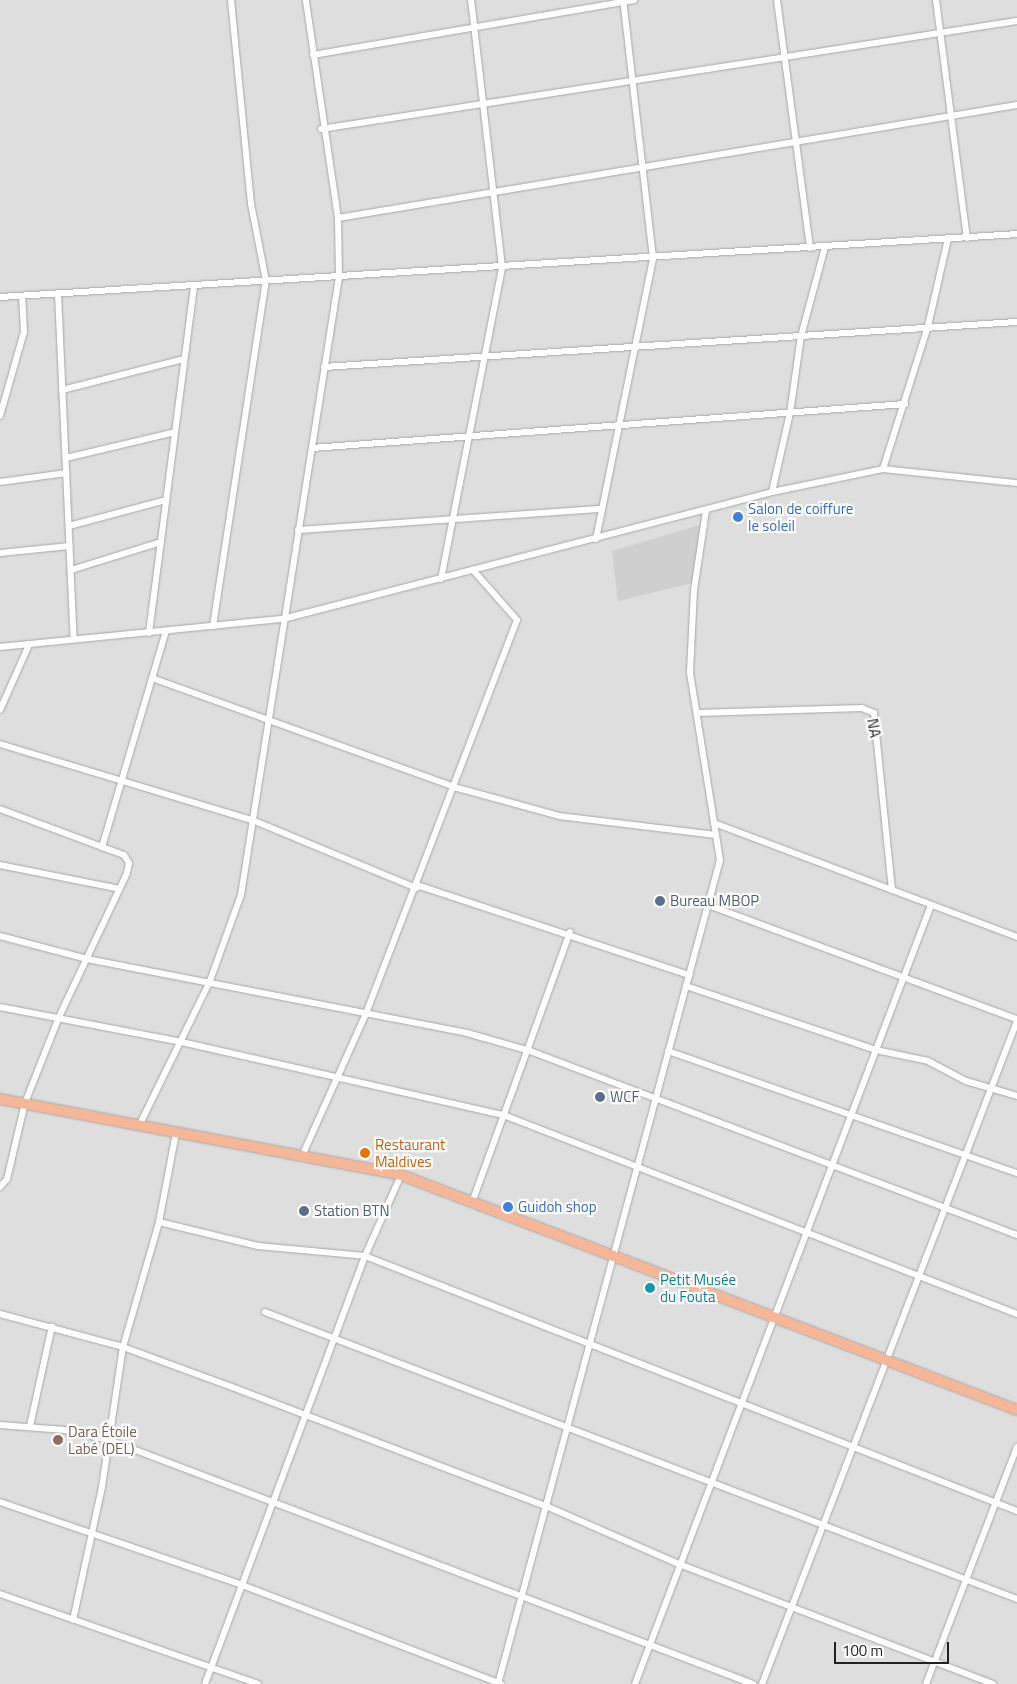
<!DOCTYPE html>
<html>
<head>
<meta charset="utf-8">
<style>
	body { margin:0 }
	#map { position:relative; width:1017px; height:1684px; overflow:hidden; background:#f2f0e7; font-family:"Titillium Web",sans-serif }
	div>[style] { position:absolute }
	.residential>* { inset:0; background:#dfdede; transform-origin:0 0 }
	.religious>* { inset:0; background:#cfcfcf }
	.roads { filter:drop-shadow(0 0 1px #a8a8a8) drop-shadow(0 0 1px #a8a8a8) }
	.minor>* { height:6px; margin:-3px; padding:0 3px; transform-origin:3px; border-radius:3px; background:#fff }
	.trunk>* { height:10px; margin:-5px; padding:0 5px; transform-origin:5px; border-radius:5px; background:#f6b698 }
	.dots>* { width:14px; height:14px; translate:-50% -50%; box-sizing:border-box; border:2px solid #fff; border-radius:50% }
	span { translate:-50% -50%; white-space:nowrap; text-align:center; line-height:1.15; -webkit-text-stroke:4.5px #fff; paint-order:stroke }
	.shop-label { font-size:15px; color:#366cbe }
	.left { translate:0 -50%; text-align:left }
	.street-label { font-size:15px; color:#212121 }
	.service-label { font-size:15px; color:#4e5e75 }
	.food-label { font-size:15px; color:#c56008 }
	.culture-label { font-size:15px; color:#0d838f }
	.education-label { font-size:15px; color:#785e54 }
	.scale { position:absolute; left:834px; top:1642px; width:115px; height:22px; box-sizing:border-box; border:2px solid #212121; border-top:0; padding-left:6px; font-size:15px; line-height:18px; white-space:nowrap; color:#212121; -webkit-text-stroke:4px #fff; paint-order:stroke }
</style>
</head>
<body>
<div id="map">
	<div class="residential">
		<i style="left:0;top:0;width:1017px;height:1684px"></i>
	</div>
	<div class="religious">
		<i style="clip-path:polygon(700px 525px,693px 583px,618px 601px,612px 551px)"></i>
	</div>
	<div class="roads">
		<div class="minor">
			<i style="left:777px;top:0;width:250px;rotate:82.4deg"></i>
			<i style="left:936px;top:0;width:240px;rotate:82.6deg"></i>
			<i style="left:313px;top:55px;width:326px;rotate:-9.7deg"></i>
			<i style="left:321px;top:129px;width:704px;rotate:-8.82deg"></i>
			<i style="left:338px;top:218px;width:688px;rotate:-9.45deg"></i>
			<i style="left:58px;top:294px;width:346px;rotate:87.4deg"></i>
			<i style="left:0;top:297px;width:1019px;rotate:-3.54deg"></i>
			<i style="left:324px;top:367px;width:694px;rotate:-3.72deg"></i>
			<i style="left:62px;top:390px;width:126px;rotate:-14.3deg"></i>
			<i style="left:0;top:416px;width:87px;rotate:-74.1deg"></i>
			<i style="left:24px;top:332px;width:36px;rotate:-93deg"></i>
			<i style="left:312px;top:448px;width:595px;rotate:-4.24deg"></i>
			<i style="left:66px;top:458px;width:112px;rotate:-13.4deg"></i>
			<i style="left:883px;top:469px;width:150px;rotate:-72.5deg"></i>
			<i style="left:928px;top:326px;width:89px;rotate:-77.1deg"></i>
			<i style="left:0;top:482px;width:67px;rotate:-7.8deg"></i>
			<i style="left:772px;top:492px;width:81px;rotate:-77.2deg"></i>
			<i style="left:790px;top:413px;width:78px;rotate:-81.9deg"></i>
			<i style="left:801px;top:336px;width:92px;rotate:-74.9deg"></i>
			<i style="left:69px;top:526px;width:100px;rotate:-15deg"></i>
			<i style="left:298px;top:530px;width:305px;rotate:-4deg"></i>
			<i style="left:596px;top:539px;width:287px;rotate:-78.5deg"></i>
			<i style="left:653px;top:258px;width:260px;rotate:-96.6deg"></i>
			<i style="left:0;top:553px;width:70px;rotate:-5.7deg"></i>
			<i style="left:71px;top:570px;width:94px;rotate:-17.3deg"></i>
			<i style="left:441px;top:579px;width:318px;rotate:-78.9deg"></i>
			<i style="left:502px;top:267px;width:269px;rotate:-96.6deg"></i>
			<i style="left:213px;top:626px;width:349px;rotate:-81.3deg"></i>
			<i style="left:266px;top:281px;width:78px;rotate:-101deg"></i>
			<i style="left:251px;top:204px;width:205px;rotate:-95.6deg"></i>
			<i style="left:149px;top:633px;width:350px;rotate:-82.6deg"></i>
			<i style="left:0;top:647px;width:284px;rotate:-5.7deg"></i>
			<i style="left:283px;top:619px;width:505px;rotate:-14.56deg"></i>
			<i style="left:772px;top:492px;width:113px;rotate:-11.7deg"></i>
			<i style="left:883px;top:469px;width:135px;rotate:6deg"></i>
			<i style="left:152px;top:678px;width:321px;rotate:19.8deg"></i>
			<i style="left:454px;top:787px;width:109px;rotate:15.4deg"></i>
			<i style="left:559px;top:816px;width:158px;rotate:6.9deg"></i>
			<i style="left:0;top:710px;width:71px;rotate:-66deg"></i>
			<i style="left:697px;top:713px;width:165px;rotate:-1.7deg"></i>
			<i style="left:862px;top:708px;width:13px;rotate:23deg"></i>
			<i style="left:874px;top:713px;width:178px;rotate:84.2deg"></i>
			<i style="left:0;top:744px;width:263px;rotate:16.8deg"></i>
			<i style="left:252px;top:820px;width:178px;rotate:22.5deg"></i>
			<i style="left:0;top:809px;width:109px;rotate:20.4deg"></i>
			<i style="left:714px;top:823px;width:324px;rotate:20.6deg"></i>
			<i style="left:0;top:865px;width:122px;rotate:11.3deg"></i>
			<i style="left:417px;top:885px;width:287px;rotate:18.3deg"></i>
			<i style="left:708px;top:905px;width:329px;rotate:20.3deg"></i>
			<i style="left:0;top:936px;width:90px;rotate:14.8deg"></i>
			<i style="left:87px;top:959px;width:387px;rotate:11deg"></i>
			<i style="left:467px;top:1033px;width:66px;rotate:15.9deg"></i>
			<i style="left:530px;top:1051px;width:521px;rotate:20.7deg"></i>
			<i style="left:686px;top:986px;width:200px;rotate:18.6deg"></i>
			<i style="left:876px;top:1050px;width:53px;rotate:11.9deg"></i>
			<i style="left:928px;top:1061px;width:43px;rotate:27.8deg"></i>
			<i style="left:966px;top:1081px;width:53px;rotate:16.4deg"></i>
			<i style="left:0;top:1007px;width:180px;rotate:10.9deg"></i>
			<i style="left:177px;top:1041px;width:337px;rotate:12.8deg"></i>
			<i style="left:506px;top:1116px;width:548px;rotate:21.18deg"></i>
			<i style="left:668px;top:1051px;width:370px;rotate:19.3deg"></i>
			<i style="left:139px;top:1126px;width:161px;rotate:-63.9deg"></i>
			<i style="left:210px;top:981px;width:91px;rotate:-70.2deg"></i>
			<i style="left:241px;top:895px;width:626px;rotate:-80.99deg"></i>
			<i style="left:339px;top:277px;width:59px;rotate:-91deg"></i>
			<i style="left:338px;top:218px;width:220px;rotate:-98.4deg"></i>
			<i style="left:302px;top:1156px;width:154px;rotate:-65.8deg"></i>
			<i style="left:365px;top:1016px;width:424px;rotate:-69deg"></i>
			<i style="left:517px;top:620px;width:67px;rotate:-131.3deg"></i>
			<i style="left:0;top:1187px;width:11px;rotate:-49deg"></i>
			<i style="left:7px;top:1179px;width:78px;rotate:-76.7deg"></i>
			<i style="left:25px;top:1103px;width:92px;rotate:-68.4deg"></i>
			<i style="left:59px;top:1017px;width:159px;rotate:-64.7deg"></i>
			<i style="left:127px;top:873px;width:10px;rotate:-79deg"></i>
			<i style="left:129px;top:863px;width:9px;rotate:-122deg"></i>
			<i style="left:124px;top:855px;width:23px;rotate:-160deg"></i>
			<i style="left:102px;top:847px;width:225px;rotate:-73.5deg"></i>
			<i style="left:473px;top:1200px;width:285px;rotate:-70.1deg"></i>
			<i style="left:159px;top:1222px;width:102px;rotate:13.6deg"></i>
			<i style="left:258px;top:1246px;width:107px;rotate:5.3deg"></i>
			<i style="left:365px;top:1256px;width:700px;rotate:21.36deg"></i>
			<i style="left:265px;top:1312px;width:805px;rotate:20.89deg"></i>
			<i style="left:0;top:1314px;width:127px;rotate:15deg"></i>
			<i style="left:123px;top:1347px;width:116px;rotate:20.2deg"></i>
			<i style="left:232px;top:1387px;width:336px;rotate:20.8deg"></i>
			<i style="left:546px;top:1506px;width:145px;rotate:23.6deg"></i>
			<i style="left:679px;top:1564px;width:336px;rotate:20.9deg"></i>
			<i style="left:0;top:1425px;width:65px;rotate:4.4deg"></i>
			<i style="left:65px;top:1430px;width:45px;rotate:12.8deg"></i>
			<i style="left:109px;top:1440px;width:689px;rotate:20.75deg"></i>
			<i style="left:30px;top:1426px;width:102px;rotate:-77.6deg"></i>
			<i style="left:0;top:1502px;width:256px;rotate:18.9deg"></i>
			<i style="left:242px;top:1585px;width:277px;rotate:20.9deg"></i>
			<i style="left:0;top:1594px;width:273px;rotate:19.2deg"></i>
			<i style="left:73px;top:1620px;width:136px;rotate:-77.7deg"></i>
			<i style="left:102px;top:1487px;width:142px;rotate:-81.5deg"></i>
			<i style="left:123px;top:1347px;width:130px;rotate:-73.9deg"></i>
			<i style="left:159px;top:1222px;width:91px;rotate:-79.2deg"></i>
			<i style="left:205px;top:1684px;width:457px;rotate:-69.5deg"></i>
			<i style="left:365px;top:1256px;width:89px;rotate:-66deg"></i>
			<i style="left:498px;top:1684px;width:853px;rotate:-74.92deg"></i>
			<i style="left:720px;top:860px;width:190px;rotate:-99.1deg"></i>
			<i style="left:690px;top:672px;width:82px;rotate:-87.2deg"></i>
			<i style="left:694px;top:590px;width:80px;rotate:-81.4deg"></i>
			<i style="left:635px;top:1684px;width:833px;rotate:-69.19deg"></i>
			<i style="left:762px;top:1684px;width:710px;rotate:-68.96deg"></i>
			<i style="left:926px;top:1684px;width:254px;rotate:-69deg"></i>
		</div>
		<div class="trunk">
			<i style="left:0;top:1099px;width:408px;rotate:10.7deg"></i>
			<i style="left:401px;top:1175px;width:659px;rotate:20.88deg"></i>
		</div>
	</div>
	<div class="dots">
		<i style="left:738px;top:517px;background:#3f7fe0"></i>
		<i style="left:660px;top:901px;background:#5c6f8a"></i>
		<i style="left:600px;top:1097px;background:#5c6f8a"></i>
		<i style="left:365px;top:1153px;background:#e8710a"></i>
		<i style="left:508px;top:1207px;background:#3f7fe0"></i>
		<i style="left:304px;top:1211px;background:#5c6f8a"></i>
		<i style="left:650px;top:1288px;background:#0f9aa8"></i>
		<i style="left:58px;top:1440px;background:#8d6e63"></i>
	</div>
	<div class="shop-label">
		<span class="left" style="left:748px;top:517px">Salon de coiffure<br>le soleil</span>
		<span class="left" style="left:518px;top:1207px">Guidoh shop</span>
	</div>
	<div class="street-label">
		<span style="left:874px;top:728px;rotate:80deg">NA</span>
	</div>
	<div class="service-label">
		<span class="left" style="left:670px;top:901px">Bureau MBOP</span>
		<span class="left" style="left:610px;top:1097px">WCF</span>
		<span class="left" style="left:314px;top:1211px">Station BTN</span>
	</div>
	<div class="food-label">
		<span class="left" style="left:375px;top:1153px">Restaurant<br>Maldives</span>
	</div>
	<div class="culture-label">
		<span class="left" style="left:660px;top:1288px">Petit Musée<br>du Fouta</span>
	</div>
	<div class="education-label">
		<span class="left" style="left:68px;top:1440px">Dara Étoile<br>Labé (DEL)</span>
	</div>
	<div class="scale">100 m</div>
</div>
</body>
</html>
